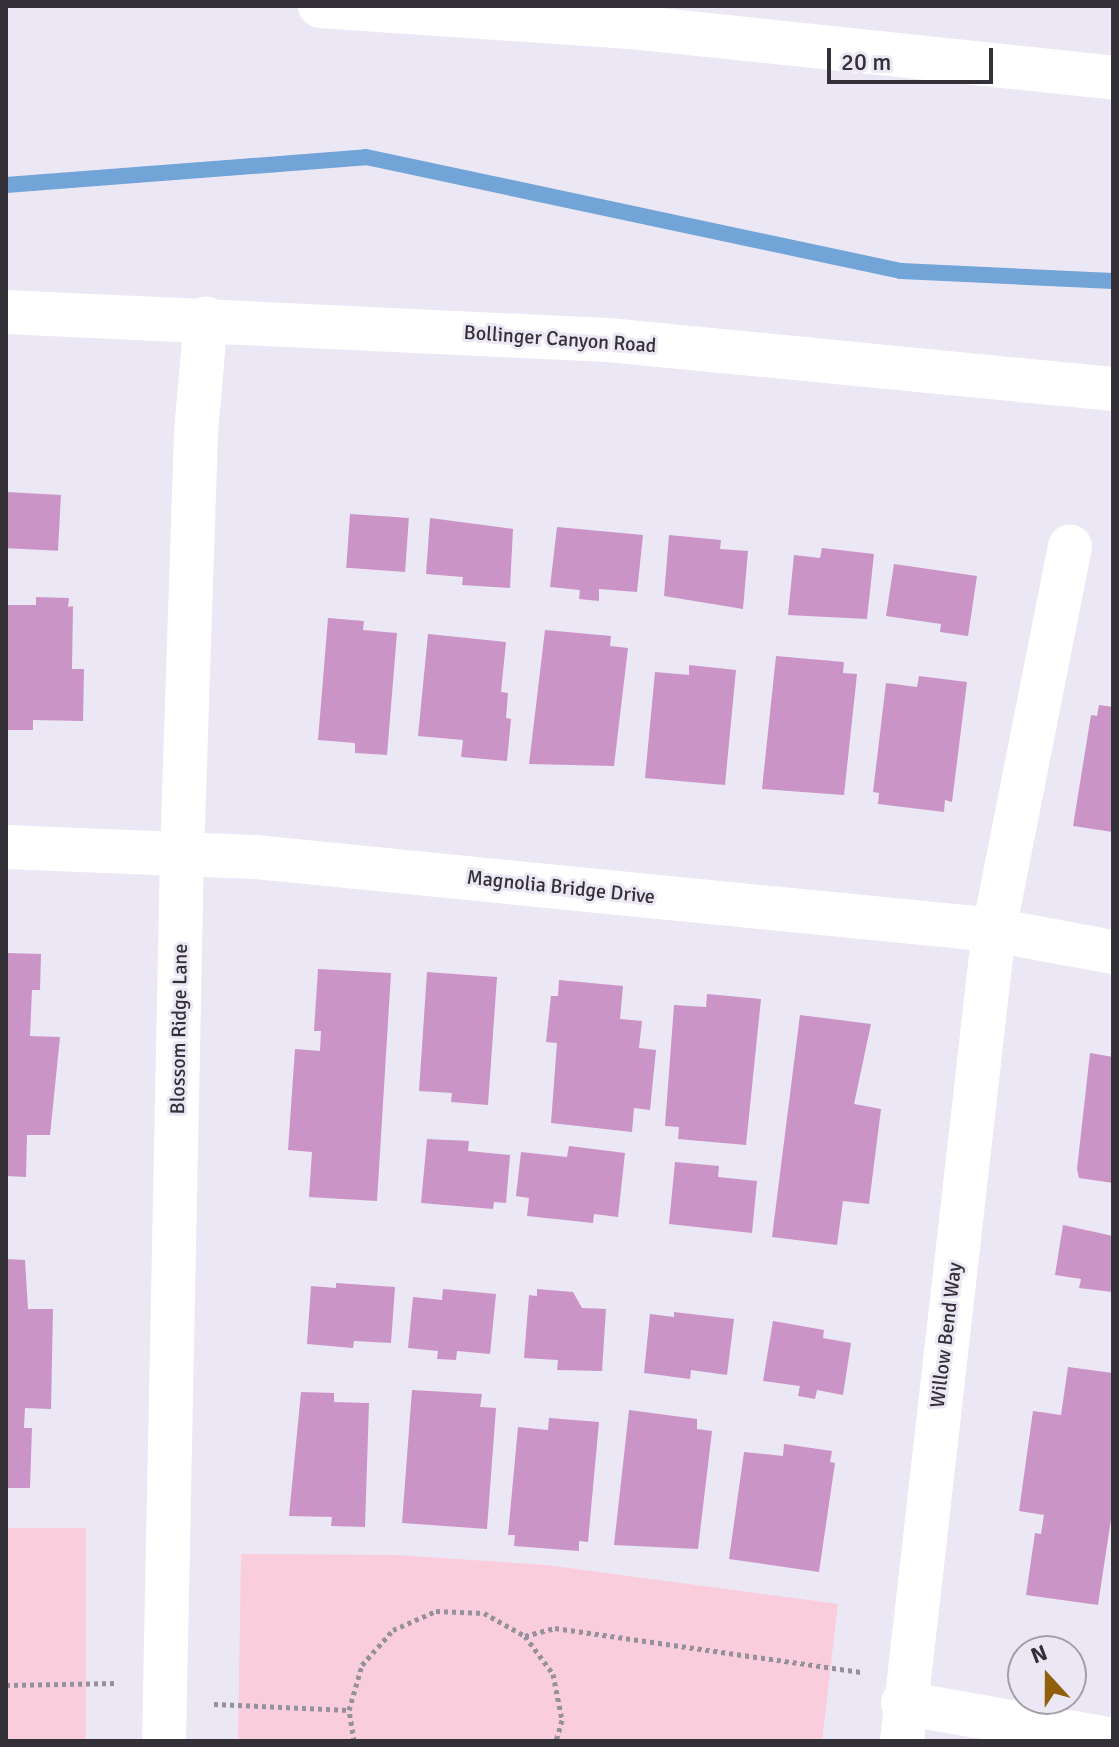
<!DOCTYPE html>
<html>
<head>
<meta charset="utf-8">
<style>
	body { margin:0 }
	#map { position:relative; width:1119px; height:1747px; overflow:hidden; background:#ece7f5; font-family:Signika,sans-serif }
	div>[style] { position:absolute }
	.green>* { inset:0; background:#facddd; transform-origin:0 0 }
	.stream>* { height:16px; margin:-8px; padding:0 8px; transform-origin:8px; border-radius:8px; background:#72a4d8 }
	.building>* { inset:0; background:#ca94c7; transform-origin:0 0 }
	.path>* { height:5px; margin-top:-2.5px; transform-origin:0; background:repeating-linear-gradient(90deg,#95919b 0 4px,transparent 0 8px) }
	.minor>* { height:44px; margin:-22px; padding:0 22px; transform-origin:22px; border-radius:22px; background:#fff }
	.major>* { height:44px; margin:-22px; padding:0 22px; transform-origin:22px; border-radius:22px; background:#fff }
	span { translate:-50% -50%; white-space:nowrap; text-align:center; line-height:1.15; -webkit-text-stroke:6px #ece7f5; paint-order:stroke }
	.street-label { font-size:20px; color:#333137 }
	.frame { position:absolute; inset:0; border:8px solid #333137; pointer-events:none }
	.north { position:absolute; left:1007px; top:1635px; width:80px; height:80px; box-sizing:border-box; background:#ece7f5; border:2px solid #a29ea9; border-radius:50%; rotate:339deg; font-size:22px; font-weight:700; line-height:32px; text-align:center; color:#333137 }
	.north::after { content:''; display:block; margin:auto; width:28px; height:36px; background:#90600d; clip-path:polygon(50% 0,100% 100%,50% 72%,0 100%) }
	.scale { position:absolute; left:827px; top:48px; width:166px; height:36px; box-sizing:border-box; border:4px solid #333137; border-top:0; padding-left:10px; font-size:24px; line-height:28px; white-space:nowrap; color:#333137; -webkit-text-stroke:6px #ece7f5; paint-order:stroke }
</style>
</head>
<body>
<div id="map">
	<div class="green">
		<i style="left:6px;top:1528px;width:80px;height:213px"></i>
		<i style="clip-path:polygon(241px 1554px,396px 1555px,546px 1565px,838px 1604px,822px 1741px,238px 1741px)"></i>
	</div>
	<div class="stream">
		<i style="left:6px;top:185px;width:361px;rotate:-4.4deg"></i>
		<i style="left:366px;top:157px;width:547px;rotate:12.03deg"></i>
		<i style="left:901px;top:271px;width:212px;rotate:2.7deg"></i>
	</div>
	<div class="building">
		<i style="left:6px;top:492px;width:55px;height:56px;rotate:3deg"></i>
		<i style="left:350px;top:514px;width:59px;height:54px;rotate:4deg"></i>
		<i style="clip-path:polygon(430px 518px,513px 529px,510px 588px,462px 585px,463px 577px,426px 574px)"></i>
		<i style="clip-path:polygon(557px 527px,643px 535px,637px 592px,599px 589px,599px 601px,579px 599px,580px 590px,550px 587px)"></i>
		<i style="clip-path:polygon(669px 535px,721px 540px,720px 549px,748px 551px,743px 609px,664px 596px)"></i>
		<i style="clip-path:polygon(822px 548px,874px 554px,867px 619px,788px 615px,794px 555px,820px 558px)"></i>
		<i style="clip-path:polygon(894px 564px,977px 576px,968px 636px,940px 632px,941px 624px,886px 616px)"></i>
		<i style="clip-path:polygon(36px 597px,69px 598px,68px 607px,73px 606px,72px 669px,84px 669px,83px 721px,33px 720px,33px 730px,6px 730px,6px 605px,36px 605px)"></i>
		<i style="clip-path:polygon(328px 618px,364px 621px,363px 630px,397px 633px,387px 755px,355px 753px,355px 743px,318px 740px)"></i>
		<i style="clip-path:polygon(545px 630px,611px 636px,610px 646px,628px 648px,614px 766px,529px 764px)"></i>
		<i style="clip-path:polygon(428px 634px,506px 642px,501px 692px,508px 693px,506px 718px,511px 719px,507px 761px,461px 757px,463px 740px,418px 736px)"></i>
		<i style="clip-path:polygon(776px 656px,844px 662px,843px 673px,857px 674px,844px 795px,762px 789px)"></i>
		<i style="clip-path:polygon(689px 665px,736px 670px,725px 785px,645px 778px,655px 672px,689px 675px)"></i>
		<i style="clip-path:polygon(919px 676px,967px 682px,952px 802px,945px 800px,944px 812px,878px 804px,879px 793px,873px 792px,886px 683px,917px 687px)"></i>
		<i style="clip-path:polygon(1099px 705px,1113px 707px,1113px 832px,1073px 826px,1091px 715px,1097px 716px)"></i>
		<i style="clip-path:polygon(6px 953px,41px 954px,40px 990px,32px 990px,30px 1036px,60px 1037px,50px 1135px,27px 1135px,26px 1177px,6px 1176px)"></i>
		<i style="clip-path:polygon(318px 969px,391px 973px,377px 1201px,309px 1197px,312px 1152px,288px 1150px,295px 1049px,320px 1051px,321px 1031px,314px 1031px)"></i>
		<i style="clip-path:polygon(427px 972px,497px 977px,488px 1105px,451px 1102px,452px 1093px,419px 1091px)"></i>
		<i style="clip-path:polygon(559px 980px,623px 986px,620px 1019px,642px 1021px,639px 1048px,656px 1050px,650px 1110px,634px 1108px,632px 1132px,551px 1123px,557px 1043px,546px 1042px,551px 996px,558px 996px)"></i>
		<i style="clip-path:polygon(707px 994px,761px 999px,746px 1145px,678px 1139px,679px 1127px,665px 1126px,674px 1005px,706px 1007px)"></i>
		<i style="clip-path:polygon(800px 1015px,871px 1024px,854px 1104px,881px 1109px,869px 1204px,843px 1201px,837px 1245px,772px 1237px)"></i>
		<i style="clip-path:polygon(1090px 1053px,1113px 1057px,1113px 1183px,1079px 1178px,1077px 1169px)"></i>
		<i style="clip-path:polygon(427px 1139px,469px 1141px,468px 1151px,510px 1155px,506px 1203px,494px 1202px,493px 1209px,421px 1203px)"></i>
		<i style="clip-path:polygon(569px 1146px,625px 1153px,618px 1217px,594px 1214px,593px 1223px,527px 1216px,529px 1198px,516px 1196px,521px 1152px,567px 1157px)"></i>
		<i style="clip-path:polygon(675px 1162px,719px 1166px,718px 1177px,757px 1181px,752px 1233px,669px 1224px)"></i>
		<i style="clip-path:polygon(1063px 1225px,1113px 1236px,1113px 1292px,1079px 1288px,1081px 1279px,1055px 1275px)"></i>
		<i style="clip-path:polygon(6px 1259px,25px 1260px,28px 1309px,53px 1309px,51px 1409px,25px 1408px,24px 1428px,32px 1428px,30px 1488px,6px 1488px)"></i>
		<i style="clip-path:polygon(336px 1283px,395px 1287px,391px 1343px,354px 1341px,353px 1348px,307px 1344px,311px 1286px,336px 1288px)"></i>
		<i style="clip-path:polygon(443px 1289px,496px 1294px,490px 1354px,457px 1351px,456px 1360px,437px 1359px,438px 1351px,408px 1348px,413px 1297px,442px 1300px)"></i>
		<i style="clip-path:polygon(537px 1289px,573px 1292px,582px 1308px,606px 1309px,602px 1371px,557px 1370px,558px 1360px,524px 1358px,529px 1295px,537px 1296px)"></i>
		<i style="clip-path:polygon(674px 1312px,734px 1319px,727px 1375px,691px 1370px,690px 1379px,644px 1373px,650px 1314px,674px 1317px)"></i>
		<i style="clip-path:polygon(773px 1321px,824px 1330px,823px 1338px,851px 1343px,843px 1395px,817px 1390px,815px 1399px,798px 1396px,800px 1386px,763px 1381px)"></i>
		<i style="clip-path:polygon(1068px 1367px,1113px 1373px,1113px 1506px,1098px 1605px,1026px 1595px,1035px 1533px,1041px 1534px,1044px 1515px,1019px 1511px,1033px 1411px,1061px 1415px)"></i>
		<i style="clip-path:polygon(412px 1390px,482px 1394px,480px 1407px,496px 1408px,487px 1529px,402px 1523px)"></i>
		<i style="clip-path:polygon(301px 1392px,334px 1393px,334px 1402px,369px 1403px,365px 1527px,331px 1526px,332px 1517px,289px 1516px)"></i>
		<i style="clip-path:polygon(629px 1410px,697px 1419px,697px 1429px,712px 1431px,698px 1549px,614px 1545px)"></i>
		<i style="clip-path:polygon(549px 1418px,599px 1422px,588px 1542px,579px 1541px,579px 1551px,514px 1546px,515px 1535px,508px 1535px,518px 1427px,548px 1430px)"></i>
		<i style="clip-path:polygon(784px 1444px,832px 1451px,830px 1462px,835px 1463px,819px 1572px,729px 1559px,744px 1452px,783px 1456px)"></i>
	</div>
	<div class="path">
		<i style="left:525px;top:1636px;width:31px;rotate:-15deg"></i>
		<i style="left:555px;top:1628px;width:309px;rotate:8.2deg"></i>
		<i style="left:6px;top:1685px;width:111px;rotate:-1deg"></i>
		<i style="left:214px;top:1704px;width:135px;rotate:2.5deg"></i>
		<i style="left:354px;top:1741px;width:31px;rotate:-99deg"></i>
		<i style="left:349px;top:1710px;width:47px;rotate:-73.9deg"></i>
		<i style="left:362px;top:1665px;width:47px;rotate:-48.5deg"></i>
		<i style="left:393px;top:1630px;width:47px;rotate:-23.8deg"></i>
		<i style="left:436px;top:1611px;width:48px;rotate:2.4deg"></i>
		<i style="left:484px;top:1613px;width:47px;rotate:29.3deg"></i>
		<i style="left:525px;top:1636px;width:47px;rotate:53.6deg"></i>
		<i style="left:553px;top:1674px;width:47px;rotate:78.9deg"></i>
		<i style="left:562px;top:1720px;width:22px;rotate:106deg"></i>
	</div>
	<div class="minor">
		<i style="left:6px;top:847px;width:248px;rotate:2.3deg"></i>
		<i style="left:254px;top:857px;width:744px;rotate:5.63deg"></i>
		<i style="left:994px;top:930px;width:121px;rotate:10.5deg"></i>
		<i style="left:903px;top:1703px;width:213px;rotate:10deg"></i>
		<i style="left:164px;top:1741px;width:886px;rotate:-88.84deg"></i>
		<i style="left:182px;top:855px;width:423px;rotate:-88.1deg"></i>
		<i style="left:196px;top:432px;width:114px;rotate:-85deg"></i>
		<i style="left:902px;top:1741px;width:816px;rotate:-83.53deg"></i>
		<i style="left:994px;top:930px;width:391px;rotate:-78.8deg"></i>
	</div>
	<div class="major">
		<i style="left:320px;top:6px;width:322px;rotate:3.9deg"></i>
		<i style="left:641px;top:28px;width:475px;rotate:6deg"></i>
		<i style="left:6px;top:312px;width:603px;rotate:2.66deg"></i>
		<i style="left:608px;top:340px;width:507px;rotate:5.54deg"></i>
	</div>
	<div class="street-label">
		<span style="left:560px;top:339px;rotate:4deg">Bollinger Canyon Road</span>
		<span style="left:561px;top:887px;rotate:6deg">Magnolia Bridge Drive</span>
		<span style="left:179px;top:1029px;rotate:-89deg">Blossom Ridge Lane</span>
		<span style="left:946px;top:1335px;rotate:-83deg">Willow Bend Way</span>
	</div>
	<div class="frame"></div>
	<div class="north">N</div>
	<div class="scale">20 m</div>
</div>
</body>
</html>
